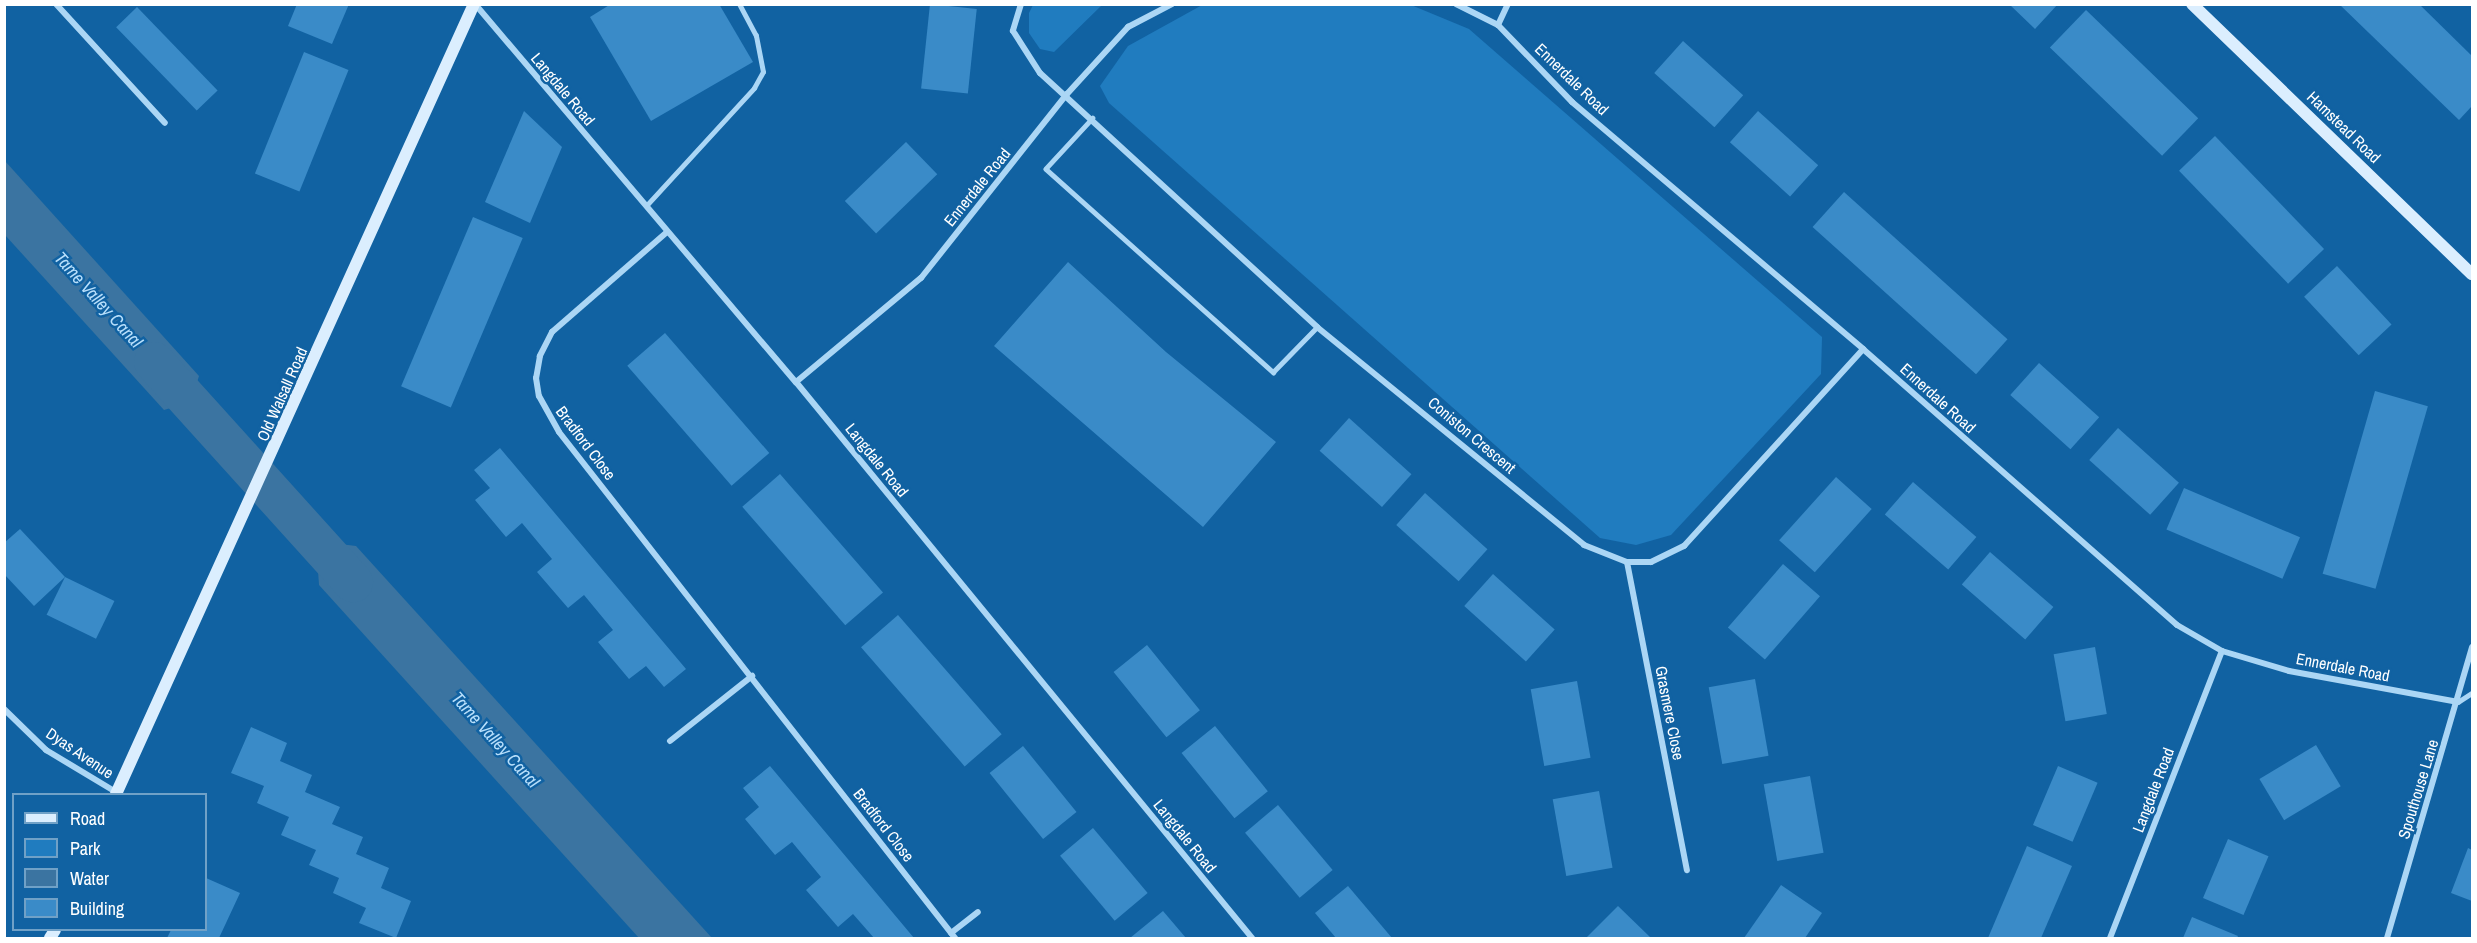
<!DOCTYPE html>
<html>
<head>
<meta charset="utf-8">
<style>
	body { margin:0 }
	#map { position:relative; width:2477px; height:943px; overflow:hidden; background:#1162a2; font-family:"Archivo Narrow",sans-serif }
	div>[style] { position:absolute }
	.green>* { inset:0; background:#207cbf }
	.water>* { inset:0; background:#3b74a1 }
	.canal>* { height:40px; margin:-20px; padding:0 20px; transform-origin:20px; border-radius:20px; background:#3b74a1 }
	.building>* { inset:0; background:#3a8bc8; transform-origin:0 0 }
	.service>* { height:4.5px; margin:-2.25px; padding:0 2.25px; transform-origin:2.25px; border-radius:2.25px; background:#abd6f5 }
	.minor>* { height:6px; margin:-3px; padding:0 3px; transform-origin:3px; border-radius:3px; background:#abd6f5 }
	.secondary>* { height:12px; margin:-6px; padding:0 6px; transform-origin:6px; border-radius:6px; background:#dbeefe }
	span { translate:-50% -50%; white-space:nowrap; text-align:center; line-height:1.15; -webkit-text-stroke:5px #1162a2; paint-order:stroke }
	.street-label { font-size:16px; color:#fff }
	.water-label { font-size:18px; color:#b8dffb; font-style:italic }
	.frame { position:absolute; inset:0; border:6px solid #fff; pointer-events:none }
	.legend { position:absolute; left:12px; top:793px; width:195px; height:138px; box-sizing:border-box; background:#1162a2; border:2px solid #70a1c7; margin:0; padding:8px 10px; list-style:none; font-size:18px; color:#fff }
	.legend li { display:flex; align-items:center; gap:12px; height:30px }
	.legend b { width:30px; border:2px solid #70a1c7 }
</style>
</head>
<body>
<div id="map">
	<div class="green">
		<i style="clip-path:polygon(1204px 4px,1411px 5px,1469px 29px,1822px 337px,1821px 374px,1671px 535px,1636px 545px,1600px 538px,1109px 103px,1100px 86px,1128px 46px)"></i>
		<i style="clip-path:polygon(1033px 5px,1033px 4px,1102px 5px,1054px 52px,1040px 49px,1029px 33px,1029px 13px)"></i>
	</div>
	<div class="water">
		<i style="clip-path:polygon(5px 161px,199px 376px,191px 402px,164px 410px,5px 235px)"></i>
		<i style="clip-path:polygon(316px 541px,356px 546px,712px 938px,639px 938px,319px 585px)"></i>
	</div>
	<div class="canal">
		<i style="left:154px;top:362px;width:297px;rotate:47.9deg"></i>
	</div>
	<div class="building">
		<i style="clip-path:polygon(297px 4px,349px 4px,332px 44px,288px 26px)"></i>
		<i style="clip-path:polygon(611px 4px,719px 4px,753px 62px,651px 121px,590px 17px)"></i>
		<i style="left:930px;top:4px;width:47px;height:85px;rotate:6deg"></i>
		<i style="clip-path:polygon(2009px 4px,2058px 4px,2035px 29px)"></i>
		<i style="clip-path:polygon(2339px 4px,2419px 4px,2472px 56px,2472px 106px,2459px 120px)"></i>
		<i style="left:137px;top:7px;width:116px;height:29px;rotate:46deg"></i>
		<i style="left:2086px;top:10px;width:156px;height:52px;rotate:44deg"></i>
		<i style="left:1683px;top:41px;width:81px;height:43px;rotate:42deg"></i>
		<i style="left:304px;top:52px;width:48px;height:131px;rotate:22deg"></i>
		<i style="clip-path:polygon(524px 111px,562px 147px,530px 223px,485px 202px)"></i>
		<i style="left:1758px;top:111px;width:81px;height:42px;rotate:42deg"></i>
		<i style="left:2215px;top:136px;width:157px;height:50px;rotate:46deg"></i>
		<i style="left:906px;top:142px;width:45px;height:85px;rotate:46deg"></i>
		<i style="left:1844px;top:192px;width:220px;height:47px;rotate:42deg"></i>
		<i style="left:473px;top:217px;width:54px;height:184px;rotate:23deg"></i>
		<i style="clip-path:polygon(1068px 262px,1166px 352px,1276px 442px,1203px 527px,994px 346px)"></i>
		<i style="left:2337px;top:266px;width:80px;height:45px;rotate:47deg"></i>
		<i style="left:665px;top:333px;width:159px;height:50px;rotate:49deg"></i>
		<i style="left:2039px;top:363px;width:81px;height:43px;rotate:42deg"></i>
		<i style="left:2375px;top:391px;width:55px;height:190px;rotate:16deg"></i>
		<i style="left:1349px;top:418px;width:84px;height:44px;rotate:42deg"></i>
		<i style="left:2118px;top:428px;width:82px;height:43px;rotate:42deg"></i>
		<i style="clip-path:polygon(500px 448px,686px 669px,664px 687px,646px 666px,629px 679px,598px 642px,613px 630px,584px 595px,568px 608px,537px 572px,552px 559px,522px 523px,506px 537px,475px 500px,490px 488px,474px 470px)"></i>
		<i style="left:780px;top:474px;width:157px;height:50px;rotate:49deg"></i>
		<i style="left:1836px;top:477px;width:48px;height:85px;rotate:42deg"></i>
		<i style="left:1913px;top:482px;width:84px;height:43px;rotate:41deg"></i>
		<i style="left:2184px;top:488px;width:126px;height:45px;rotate:23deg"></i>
		<i style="left:1425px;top:493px;width:84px;height:43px;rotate:42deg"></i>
		<i style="clip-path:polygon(20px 529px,65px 577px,34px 606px,4px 574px,4px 543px)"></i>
		<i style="left:1990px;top:552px;width:84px;height:43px;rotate:41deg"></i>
		<i style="left:1783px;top:564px;width:49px;height:84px;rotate:41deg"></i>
		<i style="left:1493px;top:574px;width:83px;height:43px;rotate:42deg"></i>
		<i style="left:65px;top:577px;width:55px;height:42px;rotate:26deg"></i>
		<i style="left:898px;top:615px;width:158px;height:49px;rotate:49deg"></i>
		<i style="left:1147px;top:645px;width:84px;height:43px;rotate:51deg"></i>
		<i style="left:2095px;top:647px;width:68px;height:42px;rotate:80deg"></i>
		<i style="left:1755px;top:679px;width:78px;height:47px;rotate:80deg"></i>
		<i style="left:1577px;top:681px;width:78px;height:47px;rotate:80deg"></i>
		<i style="left:1215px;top:726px;width:84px;height:43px;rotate:51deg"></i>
		<i style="clip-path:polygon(251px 727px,287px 743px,280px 761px,312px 775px,305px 792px,340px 807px,332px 824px,363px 837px,356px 854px,389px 868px,381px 888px,411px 901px,396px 938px,359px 923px,366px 908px,333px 893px,339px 878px,309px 865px,316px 850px,281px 835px,289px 817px,257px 803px,264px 786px,231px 773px)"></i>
		<i style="left:2316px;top:745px;width:48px;height:66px;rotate:59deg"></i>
		<i style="left:1023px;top:746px;width:85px;height:43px;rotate:51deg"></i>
		<i style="clip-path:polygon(770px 766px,914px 938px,874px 938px,853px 914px,838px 927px,806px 890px,821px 877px,792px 842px,775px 855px,745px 819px,759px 807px,743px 788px)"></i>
		<i style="left:2058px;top:766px;width:43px;height:64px;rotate:23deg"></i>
		<i style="left:1810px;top:776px;width:78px;height:47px;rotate:80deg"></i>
		<i style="left:1599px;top:791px;width:78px;height:47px;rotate:80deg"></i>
		<i style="left:1278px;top:805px;width:85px;height:43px;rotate:50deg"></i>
		<i style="left:1093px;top:828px;width:85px;height:43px;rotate:50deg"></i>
		<i style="left:2228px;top:839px;width:44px;height:64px;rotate:23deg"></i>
		<i style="clip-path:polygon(2027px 846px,2072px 866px,2041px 938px,1988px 938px)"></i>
		<i style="clip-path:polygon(2468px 848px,2472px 850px,2472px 901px,2451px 893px)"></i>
		<i style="clip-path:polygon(206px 878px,240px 893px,219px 938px,167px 938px,171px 930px,206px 930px)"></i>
		<i style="clip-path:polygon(1781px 885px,1822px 913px,1805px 938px,1744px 938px)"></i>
		<i style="clip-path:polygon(1348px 886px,1392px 938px,1336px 938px,1315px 913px)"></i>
		<i style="clip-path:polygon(1618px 906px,1651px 938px,1586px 938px)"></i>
		<i style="clip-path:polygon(1163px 911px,1186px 938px,1130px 938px)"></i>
		<i style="clip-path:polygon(2192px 917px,2238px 936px,2237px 938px,2183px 938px)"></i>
	</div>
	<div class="service">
		<i style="left:1093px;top:118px;width:69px;rotate:132.7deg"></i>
		<i style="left:1046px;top:169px;width:305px;rotate:41.8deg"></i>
		<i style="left:1273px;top:372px;width:63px;rotate:-45.6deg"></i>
		<i style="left:646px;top:206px;width:160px;rotate:-47.5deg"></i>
		<i style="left:754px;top:88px;width:18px;rotate:-61deg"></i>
		<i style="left:763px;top:72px;width:37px;rotate:-101deg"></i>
		<i style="left:756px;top:36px;width:36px;rotate:-118deg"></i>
		<i style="left:2458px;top:702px;width:17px;rotate:-33deg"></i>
	</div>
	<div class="minor">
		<i style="left:56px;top:4px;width:161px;rotate:47.5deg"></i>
		<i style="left:475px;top:4px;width:496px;rotate:49.7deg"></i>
		<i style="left:796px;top:382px;width:719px;rotate:50.64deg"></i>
		<i style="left:1021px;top:4px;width:28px;rotate:107deg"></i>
		<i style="left:1013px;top:31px;width:50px;rotate:57.3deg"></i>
		<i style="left:1040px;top:73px;width:376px;rotate:42.5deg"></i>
		<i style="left:1317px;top:327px;width:345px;rotate:39.2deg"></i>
		<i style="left:1584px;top:545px;width:46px;rotate:21.6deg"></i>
		<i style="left:1627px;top:562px;width:24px"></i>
		<i style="left:1651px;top:562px;width:37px;rotate:-26deg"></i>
		<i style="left:1684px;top:546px;width:266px;rotate:-47.7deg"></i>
		<i style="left:1456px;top:4px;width:47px;rotate:26.6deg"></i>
		<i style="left:1498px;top:25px;width:107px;rotate:46.1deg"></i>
		<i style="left:1572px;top:102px;width:382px;rotate:40.3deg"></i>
		<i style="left:1863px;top:349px;width:418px;rotate:41.3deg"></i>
		<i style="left:2177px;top:625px;width:52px;rotate:30deg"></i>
		<i style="left:2222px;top:651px;width:70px;rotate:16.6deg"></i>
		<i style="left:2289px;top:671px;width:172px;rotate:10.4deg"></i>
		<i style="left:1498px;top:25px;width:23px;rotate:-65deg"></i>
		<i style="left:667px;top:232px;width:152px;rotate:139deg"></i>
		<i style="left:552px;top:332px;width:27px;rotate:117deg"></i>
		<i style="left:540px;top:356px;width:22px;rotate:100deg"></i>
		<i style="left:536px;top:378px;width:18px;rotate:81deg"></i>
		<i style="left:539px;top:396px;width:41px;rotate:60.9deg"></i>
		<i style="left:559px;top:432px;width:643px;rotate:51.95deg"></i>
		<i style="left:796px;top:382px;width:163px;rotate:-39.8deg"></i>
		<i style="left:921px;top:278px;width:235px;rotate:-51.6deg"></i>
		<i style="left:1067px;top:94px;width:91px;rotate:-47.7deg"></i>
		<i style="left:1128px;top:27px;width:50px;rotate:-27.6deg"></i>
		<i style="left:1627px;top:562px;width:314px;rotate:79deg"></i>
		<i style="left:4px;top:709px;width:59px;rotate:44.3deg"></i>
		<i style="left:46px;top:750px;width:82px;rotate:31deg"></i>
		<i style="left:670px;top:741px;width:105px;rotate:-38.4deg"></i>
		<i style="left:951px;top:933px;width:34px;rotate:-38deg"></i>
		<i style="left:2110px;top:938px;width:308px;rotate:-68.7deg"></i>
		<i style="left:2387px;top:938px;width:303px;rotate:-73.7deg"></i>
	</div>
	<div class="secondary">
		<i style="left:2192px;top:4px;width:389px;rotate:44deg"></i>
		<i style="left:116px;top:794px;width:867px;rotate:-65.62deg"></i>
		<i style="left:50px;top:938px;width:9px;rotate:-58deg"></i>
	</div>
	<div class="street-label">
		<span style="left:1572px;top:79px;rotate:44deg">Ennerdale Road</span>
		<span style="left:563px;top:89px;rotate:50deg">Langdale Road</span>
		<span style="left:2344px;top:127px;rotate:44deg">Hamstead Road</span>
		<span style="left:977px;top:187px;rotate:-51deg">Ennerdale Road</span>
		<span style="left:282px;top:394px;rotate:-66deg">Old Walsall Road</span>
		<span style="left:1938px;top:398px;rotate:42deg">Ennerdale Road</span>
		<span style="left:1472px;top:435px;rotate:40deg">Coniston Crescent</span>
		<span style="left:586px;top:443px;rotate:53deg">Bradford Close</span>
		<span style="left:877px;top:460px;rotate:51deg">Langdale Road</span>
		<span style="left:2343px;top:667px;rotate:11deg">Ennerdale Road</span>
		<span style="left:1670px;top:713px;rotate:79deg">Grasmere Close</span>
		<span style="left:80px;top:753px;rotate:34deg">Dyas Avenue</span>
		<span style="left:2418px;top:789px;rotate:-73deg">Spouthouse Lane</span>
		<span style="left:2153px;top:790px;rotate:-69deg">Langdale Road</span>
		<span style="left:884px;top:825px;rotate:52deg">Bradford Close</span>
		<span style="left:1185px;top:836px;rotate:51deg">Langdale Road</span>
	</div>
	<div class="water-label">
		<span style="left:98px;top:300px;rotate:48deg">Tame Valley Canal</span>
		<span style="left:495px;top:740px;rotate:48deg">Tame Valley Canal</span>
	</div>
	<div class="frame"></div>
	<ul class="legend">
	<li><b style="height:8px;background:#dbeefe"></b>Road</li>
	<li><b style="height:16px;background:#207cbf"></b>Park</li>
	<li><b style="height:16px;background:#3b74a1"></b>Water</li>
	<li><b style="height:16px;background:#3a8bc8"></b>Building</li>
	</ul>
</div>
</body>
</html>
